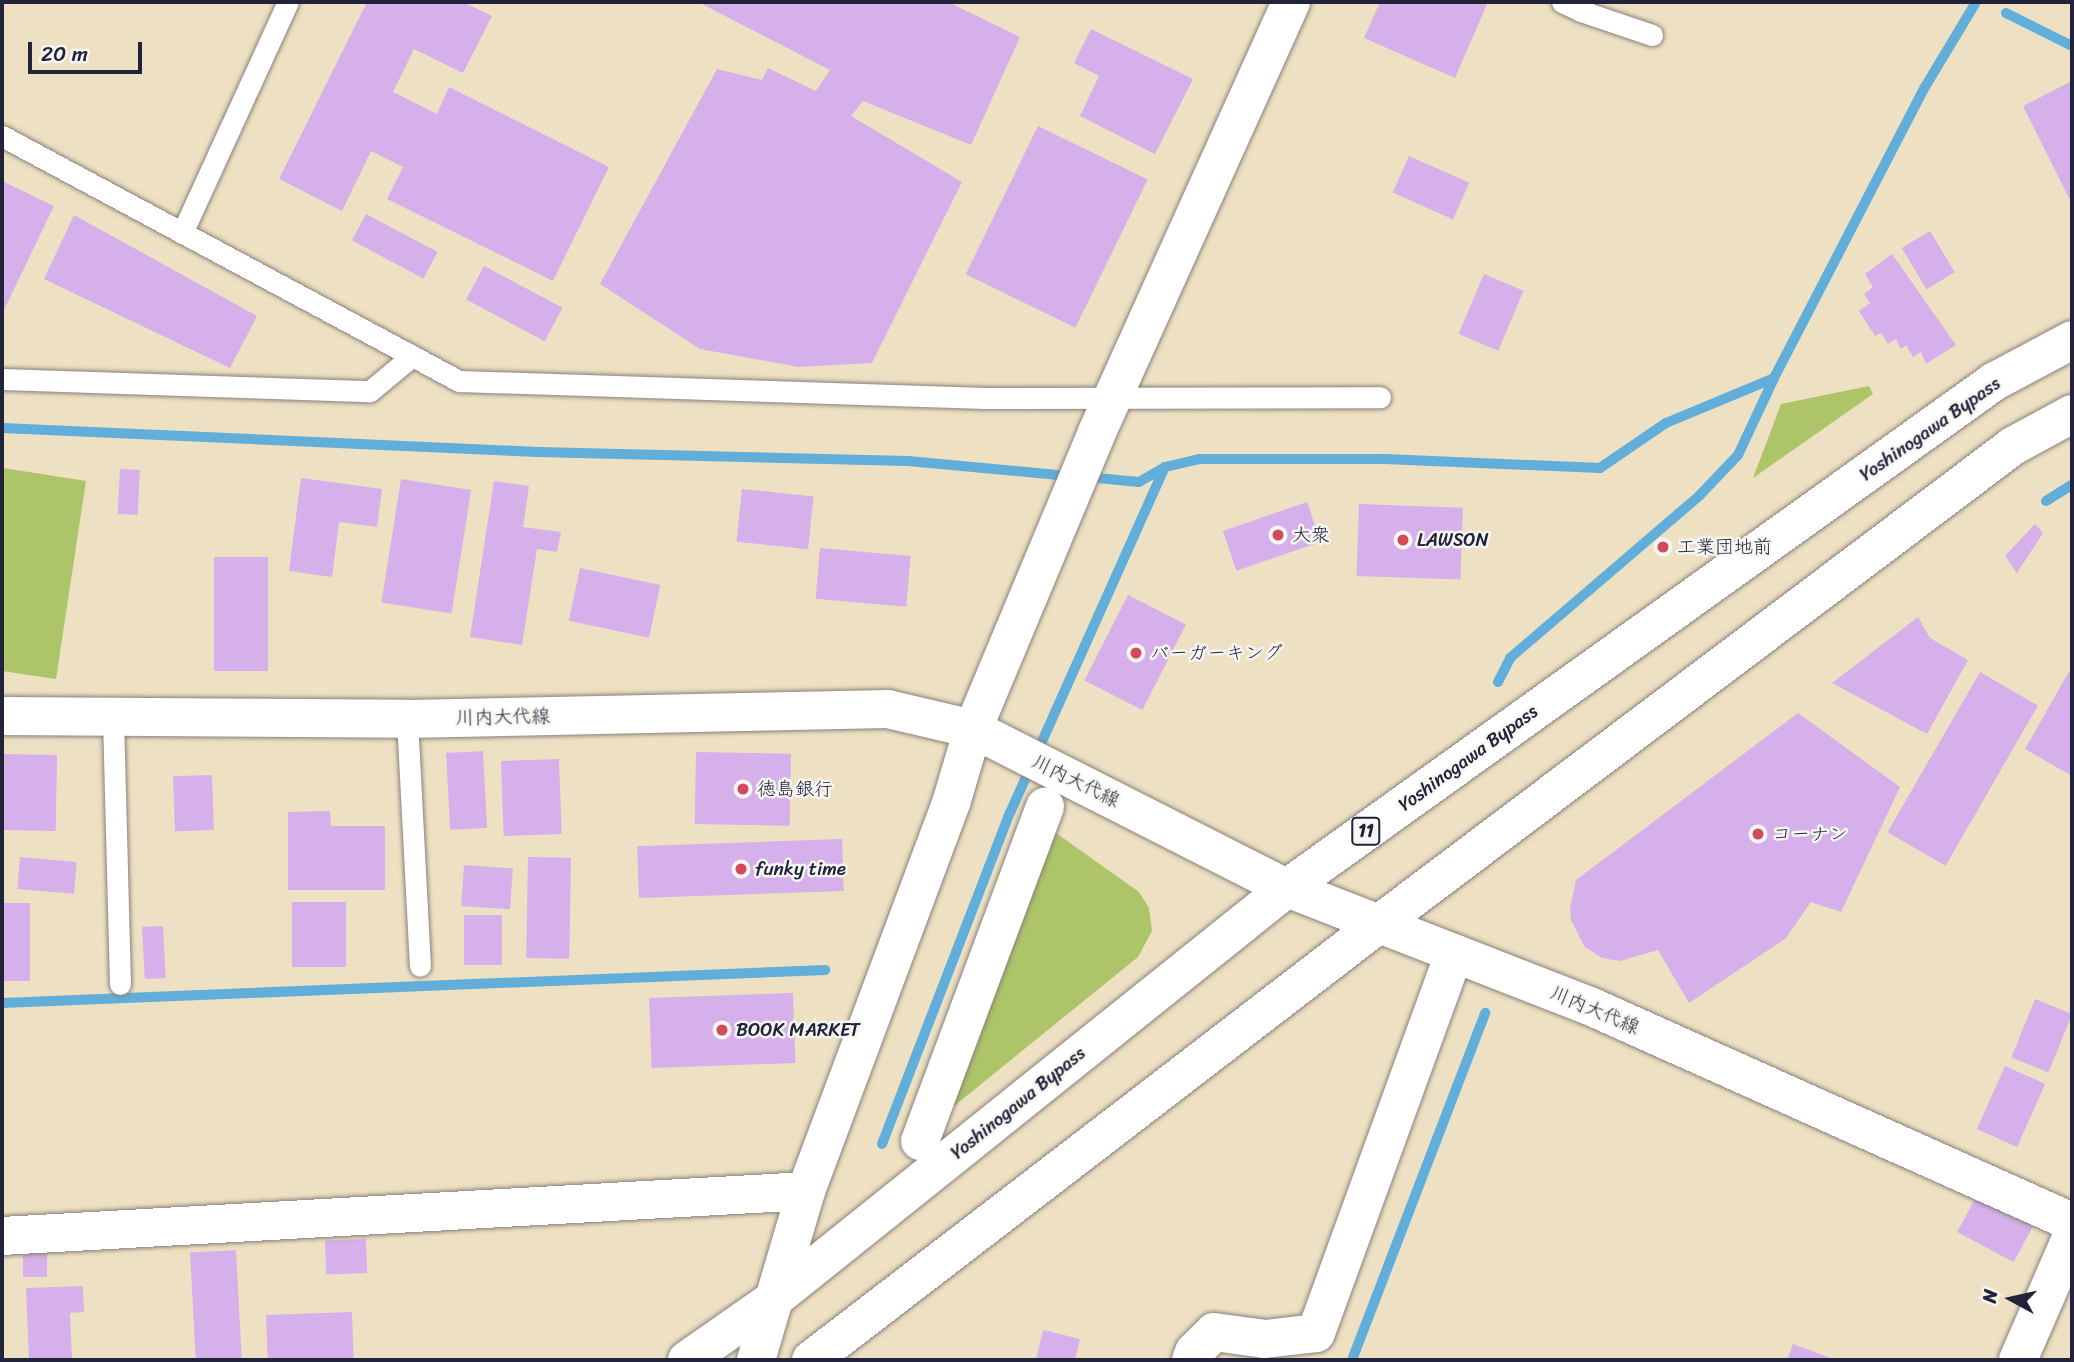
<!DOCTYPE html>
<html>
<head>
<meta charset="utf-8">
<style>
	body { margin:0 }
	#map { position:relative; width:2074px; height:1362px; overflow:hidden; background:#eee0c2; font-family:Sriracha,"Klee One",sans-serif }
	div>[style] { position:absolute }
	.green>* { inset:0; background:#adc468 }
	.stream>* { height:10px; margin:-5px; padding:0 5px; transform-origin:5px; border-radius:5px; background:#61aedb }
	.building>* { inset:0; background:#d6b0ea; transform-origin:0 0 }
	.roads { filter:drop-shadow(0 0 2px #88817e) drop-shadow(0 0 2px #88817e) }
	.lane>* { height:21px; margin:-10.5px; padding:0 10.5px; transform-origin:10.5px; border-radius:10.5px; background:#fff }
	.street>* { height:38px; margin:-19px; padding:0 19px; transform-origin:19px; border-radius:19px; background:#fff }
	.secondary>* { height:38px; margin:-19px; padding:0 19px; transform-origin:19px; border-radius:19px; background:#fff }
	.highway>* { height:38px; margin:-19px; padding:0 19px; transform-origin:19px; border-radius:19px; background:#fff }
	.dots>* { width:19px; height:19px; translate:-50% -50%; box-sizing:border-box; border:4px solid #f6f6f2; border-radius:50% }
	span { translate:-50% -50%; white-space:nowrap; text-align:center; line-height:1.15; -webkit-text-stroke:5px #f6f6f2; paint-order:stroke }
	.shield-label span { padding:2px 5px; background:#f6f6f2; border:2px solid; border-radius:5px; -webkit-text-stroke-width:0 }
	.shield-label { font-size:18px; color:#22223b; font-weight:700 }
	.street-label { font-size:19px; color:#22223b }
	.poi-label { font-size:19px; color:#22223b }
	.left { translate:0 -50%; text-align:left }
	.frame { position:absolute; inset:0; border:4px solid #22223b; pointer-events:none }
	.north { position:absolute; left:1976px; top:1264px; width:70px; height:70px; -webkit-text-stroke:5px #f6f6f2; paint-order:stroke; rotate:278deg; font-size:19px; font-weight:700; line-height:28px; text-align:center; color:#22223b }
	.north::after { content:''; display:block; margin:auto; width:24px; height:32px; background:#22223b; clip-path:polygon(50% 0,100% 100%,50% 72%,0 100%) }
	.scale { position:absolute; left:28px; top:42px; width:114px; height:32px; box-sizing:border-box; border:4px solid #22223b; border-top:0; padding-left:9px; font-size:21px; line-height:24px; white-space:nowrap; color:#22223b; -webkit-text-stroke:5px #f6f6f2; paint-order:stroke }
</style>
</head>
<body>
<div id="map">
	<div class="green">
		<i style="clip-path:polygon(1869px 386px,1873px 394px,1753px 478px,1781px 404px)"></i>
		<i style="clip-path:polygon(3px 468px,86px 481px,56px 679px,2px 671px)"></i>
		<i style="clip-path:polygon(1049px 828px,1139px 892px,1149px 908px,1152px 931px,1138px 957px,943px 1115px)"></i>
	</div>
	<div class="stream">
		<i style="left:2006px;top:13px;width:74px;rotate:26.6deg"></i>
		<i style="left:2px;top:428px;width:537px;rotate:2.56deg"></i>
		<i style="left:538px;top:452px;width:370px;rotate:1.4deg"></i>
		<i style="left:908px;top:461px;width:164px;rotate:5.3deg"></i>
		<i style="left:1087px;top:477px;width:52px;rotate:5.5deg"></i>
		<i style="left:1139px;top:482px;width:30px;rotate:-30deg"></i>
		<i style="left:1165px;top:467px;width:35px;rotate:-13deg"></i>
		<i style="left:1199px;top:459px;width:186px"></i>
		<i style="left:1385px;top:459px;width:215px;rotate:2.4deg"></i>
		<i style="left:1600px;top:468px;width:80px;rotate:-34.3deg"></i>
		<i style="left:1666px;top:423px;width:117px;rotate:-22.6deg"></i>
		<i style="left:2046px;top:501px;width:31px;rotate:-32deg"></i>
		<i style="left:1498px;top:682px;width:27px;rotate:-63deg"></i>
		<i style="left:1510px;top:658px;width:249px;rotate:-40.6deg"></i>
		<i style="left:1699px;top:496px;width:57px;rotate:-46.4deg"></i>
		<i style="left:1738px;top:455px;width:85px;rotate:-64.9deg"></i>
		<i style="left:1774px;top:378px;width:328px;rotate:-62.6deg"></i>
		<i style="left:1925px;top:87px;width:99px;rotate:-59deg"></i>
		<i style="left:2px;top:1003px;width:824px;rotate:-2.3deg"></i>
		<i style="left:882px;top:1144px;width:355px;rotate:-68.9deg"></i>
		<i style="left:1010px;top:813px;width:379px;rotate:-65.9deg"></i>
		<i style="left:1352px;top:1360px;width:372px;rotate:-69deg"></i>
	</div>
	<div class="building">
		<i style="clip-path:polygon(367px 2px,463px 2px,492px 16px,463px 73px,414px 49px,393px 92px,437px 114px,449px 87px,609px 167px,553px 281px,387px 199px,403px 167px,371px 151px,342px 211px,279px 179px)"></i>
		<i style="clip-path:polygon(698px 2px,948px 2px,1020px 37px,971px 145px,863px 101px,851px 116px,962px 182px,872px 363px,799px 367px,700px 349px,600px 284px,717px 69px,762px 80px,768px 68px,816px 91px,830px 70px)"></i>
		<i style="clip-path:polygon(1380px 2px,1482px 2px,1487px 4px,1455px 78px,1364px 38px)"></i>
		<i style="clip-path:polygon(1091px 29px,1193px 79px,1155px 154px,1080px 116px,1099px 76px,1074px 63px)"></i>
		<i style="clip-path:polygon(2072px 81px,2072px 204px,2023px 106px)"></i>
		<i style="left:1038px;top:126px;width:122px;height:165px;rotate:26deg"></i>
		<i style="left:1409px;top:156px;width:66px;height:40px;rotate:24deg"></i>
		<i style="clip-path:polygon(2px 181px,54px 206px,2px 314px)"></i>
		<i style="left:366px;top:214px;width:81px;height:30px;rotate:28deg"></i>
		<i style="clip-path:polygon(74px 215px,257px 316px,230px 368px,44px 279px)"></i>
		<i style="left:1930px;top:231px;width:48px;height:33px;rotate:59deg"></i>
		<i style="clip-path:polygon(1892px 254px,1956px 345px,1926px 364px,1921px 352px,1913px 357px,1906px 345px,1901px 349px,1896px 339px,1888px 344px,1881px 333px,1875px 336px,1859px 311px,1870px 303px,1864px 294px,1873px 287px,1865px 274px)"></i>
		<i style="left:484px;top:266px;width:89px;height:38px;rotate:28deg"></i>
		<i style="left:1484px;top:274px;width:43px;height:65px;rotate:23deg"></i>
		<i style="left:120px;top:469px;width:20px;height:45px;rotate:3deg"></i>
		<i style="clip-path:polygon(301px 478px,382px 489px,377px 527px,339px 522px,332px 577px,289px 571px)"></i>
		<i style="left:401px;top:479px;width:71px;height:125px;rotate:9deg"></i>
		<i style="clip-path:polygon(494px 481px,529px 486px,523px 527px,561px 532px,557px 552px,537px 549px,522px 645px,470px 637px)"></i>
		<i style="left:742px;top:489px;width:72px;height:53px;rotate:6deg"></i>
		<i style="left:1307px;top:502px;width:42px;height:89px;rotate:71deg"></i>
		<i style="left:1359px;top:504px;width:104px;height:72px;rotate:2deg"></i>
		<i style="clip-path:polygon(2035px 524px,2043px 533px,2017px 573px,2005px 556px)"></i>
		<i style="left:820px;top:548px;width:91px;height:51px;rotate:5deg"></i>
		<i style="left:214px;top:557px;width:54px;height:114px"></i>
		<i style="left:580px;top:568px;width:82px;height:54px;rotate:12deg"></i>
		<i style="left:1128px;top:595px;width:65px;height:96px;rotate:27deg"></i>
		<i style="clip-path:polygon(1918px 617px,1930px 638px,1968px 660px,1927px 734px,1832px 683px)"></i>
		<i style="clip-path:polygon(2072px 666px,2072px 776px,2025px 749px)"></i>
		<i style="left:1980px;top:672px;width:67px;height:185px;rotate:30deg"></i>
		<i style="clip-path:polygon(1798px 713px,1900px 787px,1841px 912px,1811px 902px,1785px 939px,1689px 1003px,1658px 950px,1620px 961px,1602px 958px,1584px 946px,1571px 920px,1570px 908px,1576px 880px)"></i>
		<i style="left:483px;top:751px;width:77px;height:37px;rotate:87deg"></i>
		<i style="left:696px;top:752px;width:95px;height:72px;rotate:1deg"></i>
		<i style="left:2px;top:754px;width:55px;height:76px;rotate:1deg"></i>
		<i style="left:559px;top:759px;width:75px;height:58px;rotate:88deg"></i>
		<i style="left:212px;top:775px;width:55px;height:39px;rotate:88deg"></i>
		<i style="clip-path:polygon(330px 811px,331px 826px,385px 826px,385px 890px,288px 890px,288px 812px)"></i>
		<i style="left:842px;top:839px;width:52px;height:205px;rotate:88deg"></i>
		<i style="left:20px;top:857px;width:57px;height:32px;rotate:5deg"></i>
		<i style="left:528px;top:857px;width:43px;height:101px;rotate:1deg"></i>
		<i style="left:464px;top:865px;width:49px;height:41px;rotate:4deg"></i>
		<i style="left:292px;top:902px;width:54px;height:65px"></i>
		<i style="left:2px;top:903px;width:28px;height:78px"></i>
		<i style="left:464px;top:915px;width:38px;height:50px"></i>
		<i style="left:163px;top:926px;width:52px;height:21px;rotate:87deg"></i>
		<i style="left:793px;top:993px;width:70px;height:144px;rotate:88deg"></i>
		<i style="left:2035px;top:999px;width:40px;height:63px;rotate:22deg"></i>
		<i style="left:2005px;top:1066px;width:44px;height:69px;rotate:24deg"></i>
		<i style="left:1977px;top:1195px;width:64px;height:42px;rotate:28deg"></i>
		<i style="left:366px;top:1239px;width:34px;height:41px;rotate:88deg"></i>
		<i style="left:236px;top:1250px;width:109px;height:46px;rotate:87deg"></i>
		<i style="left:23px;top:1253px;width:24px;height:24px"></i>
		<i style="clip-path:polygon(83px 1286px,84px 1312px,70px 1313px,72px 1360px,29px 1360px,26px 1288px)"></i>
		<i style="left:352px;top:1312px;width:48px;height:86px;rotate:88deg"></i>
		<i style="clip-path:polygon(1043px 1330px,1080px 1339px,1075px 1360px,1036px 1360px)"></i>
		<i style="clip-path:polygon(1793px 1344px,1836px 1360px,1787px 1360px)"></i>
	</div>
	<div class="roads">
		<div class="lane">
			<i style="left:1562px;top:2px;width:21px;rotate:25deg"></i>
			<i style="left:1581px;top:11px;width:9px;rotate:-72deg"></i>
			<i style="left:1581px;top:11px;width:75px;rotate:18.7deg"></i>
			<i style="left:2px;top:136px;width:519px;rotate:28.2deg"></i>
			<i style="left:459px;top:381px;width:526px;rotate:1.85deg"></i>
			<i style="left:985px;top:398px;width:395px;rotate:-0.1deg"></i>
			<i style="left:182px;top:233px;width:254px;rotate:-65.4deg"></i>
			<i style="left:2px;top:379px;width:368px;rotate:1.9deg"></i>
			<i style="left:370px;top:391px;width:55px;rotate:-39.8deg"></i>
			<i style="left:113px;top:717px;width:267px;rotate:88.5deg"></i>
			<i style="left:407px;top:719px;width:247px;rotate:87deg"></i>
		</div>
		<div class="street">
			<i style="left:920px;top:1141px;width:357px;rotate:-69.5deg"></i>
			<i style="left:2px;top:1236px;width:805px;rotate:-3.2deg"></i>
			<i style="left:1191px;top:1360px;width:9px;rotate:-69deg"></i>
			<i style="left:1194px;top:1352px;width:28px;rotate:-45deg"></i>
			<i style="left:1214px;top:1332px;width:51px;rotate:7.8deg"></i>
			<i style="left:1265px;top:1339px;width:51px;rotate:-6.7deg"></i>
			<i style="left:1316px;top:1333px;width:404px;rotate:-70deg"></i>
			<i style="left:2018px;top:1360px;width:135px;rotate:-66.5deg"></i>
		</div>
		<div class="secondary">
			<i style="left:2px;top:716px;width:405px;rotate:0.4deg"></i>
			<i style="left:407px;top:719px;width:481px;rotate:-1.2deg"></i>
			<i style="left:888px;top:709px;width:87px;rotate:13.2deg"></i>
			<i style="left:973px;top:729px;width:352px;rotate:26.9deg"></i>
			<i style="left:1287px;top:888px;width:327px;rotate:21.3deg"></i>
			<i style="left:1592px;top:1007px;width:526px;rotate:24.13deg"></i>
			<i style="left:756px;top:1360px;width:176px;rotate:-73.5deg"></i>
			<i style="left:806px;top:1191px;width:417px;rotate:-69.5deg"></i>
			<i style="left:952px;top:800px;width:74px;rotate:-73.5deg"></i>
			<i style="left:973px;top:729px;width:322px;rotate:-67.3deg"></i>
			<i style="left:1097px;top:432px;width:472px;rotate:-65.7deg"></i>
		</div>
		<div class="highway">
			<i style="left:687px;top:1360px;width:106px;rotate:-35deg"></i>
			<i style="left:774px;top:1299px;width:657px;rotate:-38.7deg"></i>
			<i style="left:1287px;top:888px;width:871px;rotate:-35.61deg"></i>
			<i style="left:1995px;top:381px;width:87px;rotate:-28deg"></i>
			<i style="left:811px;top:1360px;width:717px;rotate:-37.52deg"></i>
			<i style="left:1380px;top:923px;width:793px;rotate:-37deg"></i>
			<i style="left:2013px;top:446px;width:67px;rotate:-28.5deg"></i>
		</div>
	</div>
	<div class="dots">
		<i style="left:1278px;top:535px;background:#d1495b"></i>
		<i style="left:1403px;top:540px;background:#d1495b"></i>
		<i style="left:1663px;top:547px;background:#d1495b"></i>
		<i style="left:1136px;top:653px;background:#d1495b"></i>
		<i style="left:743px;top:789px;background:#d1495b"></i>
		<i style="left:1758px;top:834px;background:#d1495b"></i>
		<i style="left:741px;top:869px;background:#d1495b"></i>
		<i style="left:722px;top:1030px;background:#d1495b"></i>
	</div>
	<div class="shield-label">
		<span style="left:1366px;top:831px">11</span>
	</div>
	<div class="street-label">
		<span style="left:1930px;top:429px;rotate:-35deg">Yoshinogawa Bypass</span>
		<span style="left:503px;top:717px;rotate:-1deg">川内大代線</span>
		<span style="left:1468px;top:758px;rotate:-36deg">Yoshinogawa Bypass</span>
		<span style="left:1076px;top:781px;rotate:26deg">川内大代線</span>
		<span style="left:1595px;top:1010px;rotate:23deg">川内大代線</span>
		<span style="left:1018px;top:1103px;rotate:-39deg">Yoshinogawa Bypass</span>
	</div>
	<div class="poi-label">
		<span class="left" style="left:1292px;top:535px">大衆</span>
		<span class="left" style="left:1417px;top:540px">LAWSON</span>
		<span class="left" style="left:1677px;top:547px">工業団地前</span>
		<span class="left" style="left:1150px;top:653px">バーガーキング</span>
		<span class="left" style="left:757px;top:789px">徳島銀行</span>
		<span class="left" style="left:1772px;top:834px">コーナン</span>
		<span class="left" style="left:755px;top:869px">funky time</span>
		<span class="left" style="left:736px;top:1030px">BOOK MARKET</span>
	</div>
	<div class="frame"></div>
	<div class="north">N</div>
	<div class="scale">20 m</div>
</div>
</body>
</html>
